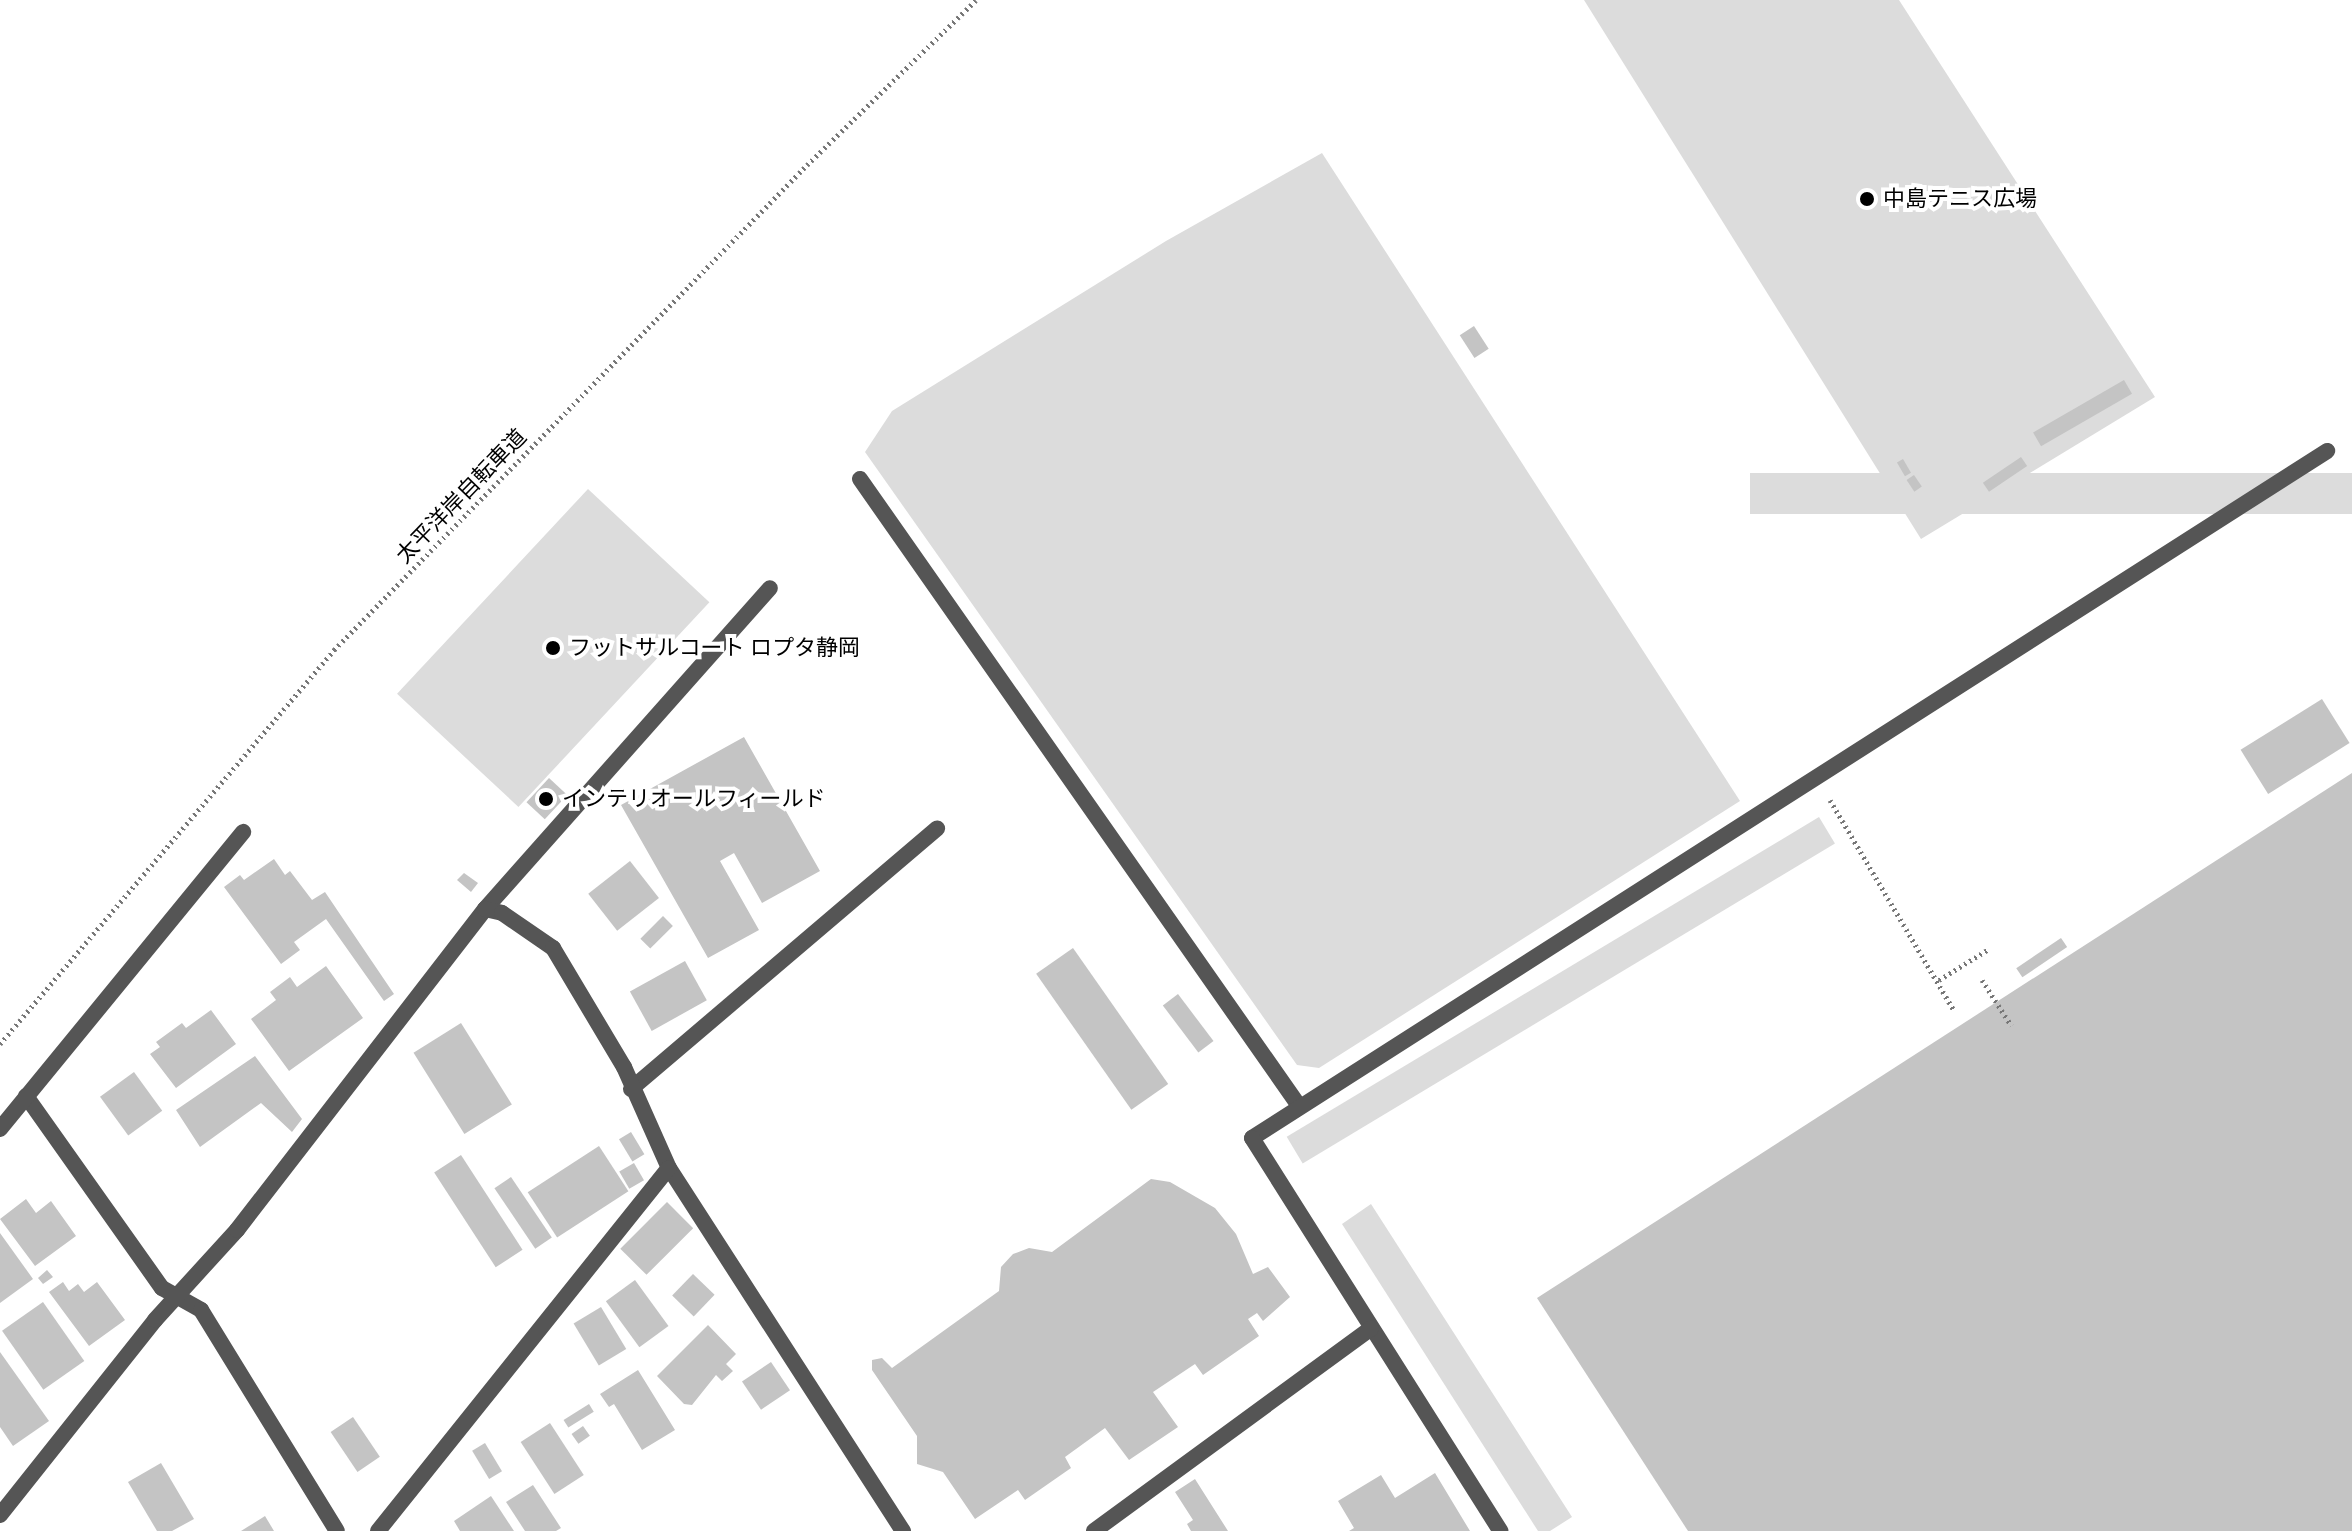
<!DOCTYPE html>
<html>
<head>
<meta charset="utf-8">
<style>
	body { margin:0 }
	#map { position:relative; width:2352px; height:1531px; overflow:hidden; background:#fff; font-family:Roboto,"Noto Sans JP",sans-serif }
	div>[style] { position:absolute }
	.green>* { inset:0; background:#dcdcdc; transform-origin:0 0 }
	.building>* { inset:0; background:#c4c4c4; transform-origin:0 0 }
	.path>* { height:5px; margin-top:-2.5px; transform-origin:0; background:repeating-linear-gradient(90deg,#777 0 2px,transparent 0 6px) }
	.lane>* { height:16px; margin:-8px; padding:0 8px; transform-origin:8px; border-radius:8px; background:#555 }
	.street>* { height:16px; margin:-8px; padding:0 8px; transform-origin:8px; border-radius:8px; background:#555 }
	.dots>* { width:22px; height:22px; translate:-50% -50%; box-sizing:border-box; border:4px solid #fff; border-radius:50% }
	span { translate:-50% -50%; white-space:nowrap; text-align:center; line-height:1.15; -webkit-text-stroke:8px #fff; paint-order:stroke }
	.poi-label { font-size:22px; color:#000 }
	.left { translate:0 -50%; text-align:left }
	.street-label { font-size:22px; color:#000 }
</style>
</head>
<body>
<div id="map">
	<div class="green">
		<i style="clip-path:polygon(1584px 0,1899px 0,2155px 397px,1921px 539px)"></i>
		<i style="clip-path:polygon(1322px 153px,1740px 801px,1319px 1068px,1297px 1065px,865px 452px,892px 411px,1166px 241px)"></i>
		<i style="left:2352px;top:473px;width:41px;height:602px;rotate:90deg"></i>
		<i style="left:588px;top:489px;width:166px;height:280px;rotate:43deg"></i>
		<i style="left:1819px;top:817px;width:31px;height:621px;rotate:59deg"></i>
		<i style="clip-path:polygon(1371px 1204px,1572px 1517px,1550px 1531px,1538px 1531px,1342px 1224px)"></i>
	</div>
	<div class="building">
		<i style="left:1474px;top:326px;width:27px;height:17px;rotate:57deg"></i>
		<i style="left:2124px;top:380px;width:16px;height:105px;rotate:60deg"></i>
		<i style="left:2021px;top:457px;width:11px;height:46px;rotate:56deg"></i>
		<i style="left:1903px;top:459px;width:16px;height:7px;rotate:60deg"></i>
		<i style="left:1914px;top:475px;width:14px;height:9px;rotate:56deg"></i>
		<i style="left:2322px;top:699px;width:52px;height:96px;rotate:58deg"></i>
		<i style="clip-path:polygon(744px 737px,820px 871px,762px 903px,734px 853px,720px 861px,759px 930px,708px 958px,621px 805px)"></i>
		<i style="clip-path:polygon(2352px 773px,2352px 1531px,1688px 1531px,1537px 1298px)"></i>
		<i style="left:549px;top:778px;width:25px;height:33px;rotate:43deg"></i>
		<i style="clip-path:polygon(274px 859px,285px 875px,290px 871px,312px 900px,325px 892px,394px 994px,384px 1001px,326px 919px,294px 942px,300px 950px,281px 964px,224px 887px,240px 875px,244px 880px)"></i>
		<i style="left:630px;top:861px;width:47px;height:53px;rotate:52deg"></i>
		<i style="clip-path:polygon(464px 873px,478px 883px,471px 892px,457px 880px)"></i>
		<i style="left:663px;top:916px;width:14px;height:32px;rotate:45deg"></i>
		<i style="left:2061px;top:938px;width:11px;height:54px;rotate:56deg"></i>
		<i style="left:1073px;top:948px;width:166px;height:45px;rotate:55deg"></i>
		<i style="left:685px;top:961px;width:45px;height:63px;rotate:61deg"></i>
		<i style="clip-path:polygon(326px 966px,363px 1018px,289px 1071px,251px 1019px,276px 1000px,270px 992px,290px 977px,297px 987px)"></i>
		<i style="left:1178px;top:994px;width:59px;height:19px;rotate:53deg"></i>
		<i style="clip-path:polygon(211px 1010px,236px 1044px,176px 1088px,150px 1054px,160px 1047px,156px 1042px,182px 1023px,186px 1028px)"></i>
		<i style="left:461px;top:1023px;width:96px;height:56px;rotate:58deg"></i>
		<i style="clip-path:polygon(255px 1056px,302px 1119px,292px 1132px,261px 1103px,200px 1147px,176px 1110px)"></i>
		<i style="left:134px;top:1072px;width:48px;height:42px;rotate:54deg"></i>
		<i style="left:631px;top:1132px;width:26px;height:14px;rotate:59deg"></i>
		<i style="left:599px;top:1146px;width:54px;height:85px;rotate:57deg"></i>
		<i style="left:461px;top:1155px;width:113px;height:32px;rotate:57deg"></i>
		<i style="left:634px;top:1163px;width:20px;height:17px;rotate:60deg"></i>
		<i style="left:511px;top:1177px;width:73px;height:20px;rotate:56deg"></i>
		<i style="clip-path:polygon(1151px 1179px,1170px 1182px,1215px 1208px,1236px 1234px,1253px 1274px,1268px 1267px,1290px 1297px,1263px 1321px,1257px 1313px,1248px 1319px,1259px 1336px,1203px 1375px,1195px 1364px,1153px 1392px,1178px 1427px,1129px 1460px,1105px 1428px,1065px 1457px,1071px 1468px,1025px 1500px,1018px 1490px,975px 1519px,943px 1472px,917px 1464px,917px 1436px,872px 1370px,872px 1360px,882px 1358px,892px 1368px,999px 1291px,1001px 1267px,1013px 1254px,1029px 1248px,1052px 1252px)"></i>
		<i style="clip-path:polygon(26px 1199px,36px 1213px,51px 1201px,76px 1236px,35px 1266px,0 1219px)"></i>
		<i style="left:667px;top:1202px;width:37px;height:66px;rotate:45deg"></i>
		<i style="clip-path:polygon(0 1233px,33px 1279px,0 1303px)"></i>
		<i style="clip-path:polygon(47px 1270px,53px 1277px,43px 1284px,38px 1278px)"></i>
		<i style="left:693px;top:1274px;width:30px;height:30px;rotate:44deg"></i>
		<i style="left:635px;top:1280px;width:57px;height:36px;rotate:54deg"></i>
		<i style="clip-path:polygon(63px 1282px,69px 1291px,78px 1284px,84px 1292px,97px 1282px,125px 1320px,89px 1346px,49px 1292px)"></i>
		<i style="left:43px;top:1302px;width:72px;height:50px;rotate:55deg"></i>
		<i style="left:601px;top:1307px;width:49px;height:32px;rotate:59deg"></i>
		<i style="clip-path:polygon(708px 1325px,736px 1354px,726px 1364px,733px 1371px,722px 1381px,716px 1375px,692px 1405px,684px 1404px,657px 1376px)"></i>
		<i style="clip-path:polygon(0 1352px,49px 1421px,13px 1446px,0 1427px)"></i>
		<i style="left:771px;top:1362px;width:34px;height:35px;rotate:56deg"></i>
		<i style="clip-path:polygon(638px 1370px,675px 1430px,642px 1450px,614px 1404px,609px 1407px,600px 1394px)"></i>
		<i style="left:589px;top:1404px;width:9px;height:30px;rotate:58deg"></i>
		<i style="left:353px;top:1417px;width:48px;height:27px;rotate:56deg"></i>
		<i style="left:550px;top:1423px;width:62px;height:35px;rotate:57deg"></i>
		<i style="left:583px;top:1426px;width:12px;height:14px;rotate:55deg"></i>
		<i style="left:485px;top:1443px;width:33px;height:15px;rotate:59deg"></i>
		<i style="clip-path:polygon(161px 1463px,194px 1519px,172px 1531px,157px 1531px,128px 1482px)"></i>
		<i style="clip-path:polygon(1435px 1473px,1470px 1531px,1349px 1531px,1354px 1528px,1338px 1501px,1381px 1475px,1395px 1498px)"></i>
		<i style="clip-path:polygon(1195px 1479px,1228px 1531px,1191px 1531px,1187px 1524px,1193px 1520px,1175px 1492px)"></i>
		<i style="clip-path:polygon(533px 1485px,561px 1528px,556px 1531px,525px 1531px,506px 1502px)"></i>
		<i style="clip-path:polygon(491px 1496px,514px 1531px,460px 1531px,454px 1521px)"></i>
		<i style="clip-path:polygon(265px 1516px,274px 1531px,241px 1531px)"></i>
	</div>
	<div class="path">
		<i style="left:1830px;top:800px;width:243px;rotate:59.5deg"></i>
		<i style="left:1939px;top:980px;width:57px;rotate:-32deg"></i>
		<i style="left:1982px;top:980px;width:54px;rotate:57.2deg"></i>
		<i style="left:0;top:1044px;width:517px;rotate:-49.71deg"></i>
		<i style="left:334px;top:650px;width:677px;rotate:-45.72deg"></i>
		<i style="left:807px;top:165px;width:236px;rotate:-44.3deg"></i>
	</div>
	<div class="lane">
		<i style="left:860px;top:479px;width:765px;rotate:55deg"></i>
		<i style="left:1252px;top:1138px;width:1276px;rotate:-32.58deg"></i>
	</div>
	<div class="street">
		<i style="left:485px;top:909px;width:429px;rotate:-48.4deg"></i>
		<i style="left:631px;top:1089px;width:402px;rotate:-40.4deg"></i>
		<i style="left:26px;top:1096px;width:235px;rotate:54.7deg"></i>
		<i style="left:162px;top:1288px;width:45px;rotate:29.4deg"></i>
		<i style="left:201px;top:1310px;width:259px;rotate:58.4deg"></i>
		<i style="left:0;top:1129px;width:384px;rotate:-50.7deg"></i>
		<i style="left:1252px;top:1138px;width:465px;rotate:57.7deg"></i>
		<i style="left:0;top:1515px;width:249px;rotate:-51.5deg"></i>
		<i style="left:155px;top:1320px;width:122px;rotate:-47.7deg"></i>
		<i style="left:237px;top:1230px;width:406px;rotate:-52.3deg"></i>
		<i style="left:485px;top:909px;width:17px;rotate:13deg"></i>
		<i style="left:502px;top:913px;width:62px;rotate:34.5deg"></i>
		<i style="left:553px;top:948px;width:139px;rotate:59.2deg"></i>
		<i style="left:624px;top:1067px;width:111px;rotate:66deg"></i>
		<i style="left:669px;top:1168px;width:432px;rotate:57.2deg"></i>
		<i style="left:378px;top:1531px;width:465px;rotate:-51.3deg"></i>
		<i style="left:1094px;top:1531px;width:343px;rotate:-36.2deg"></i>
	</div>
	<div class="dots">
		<i style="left:1867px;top:199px;background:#000"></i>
		<i style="left:553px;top:648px;background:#000"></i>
		<i style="left:546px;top:799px;background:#000"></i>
	</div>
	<div class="poi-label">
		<span class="left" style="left:1883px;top:199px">中島テニス広場</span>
		<span class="left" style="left:569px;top:648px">フットサルコート ロプタ静岡</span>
		<span class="left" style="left:562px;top:799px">インテリオールフィールド</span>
	</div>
	<div class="street-label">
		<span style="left:461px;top:496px;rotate:-46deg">太平洋岸自転車道</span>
	</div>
</div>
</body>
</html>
